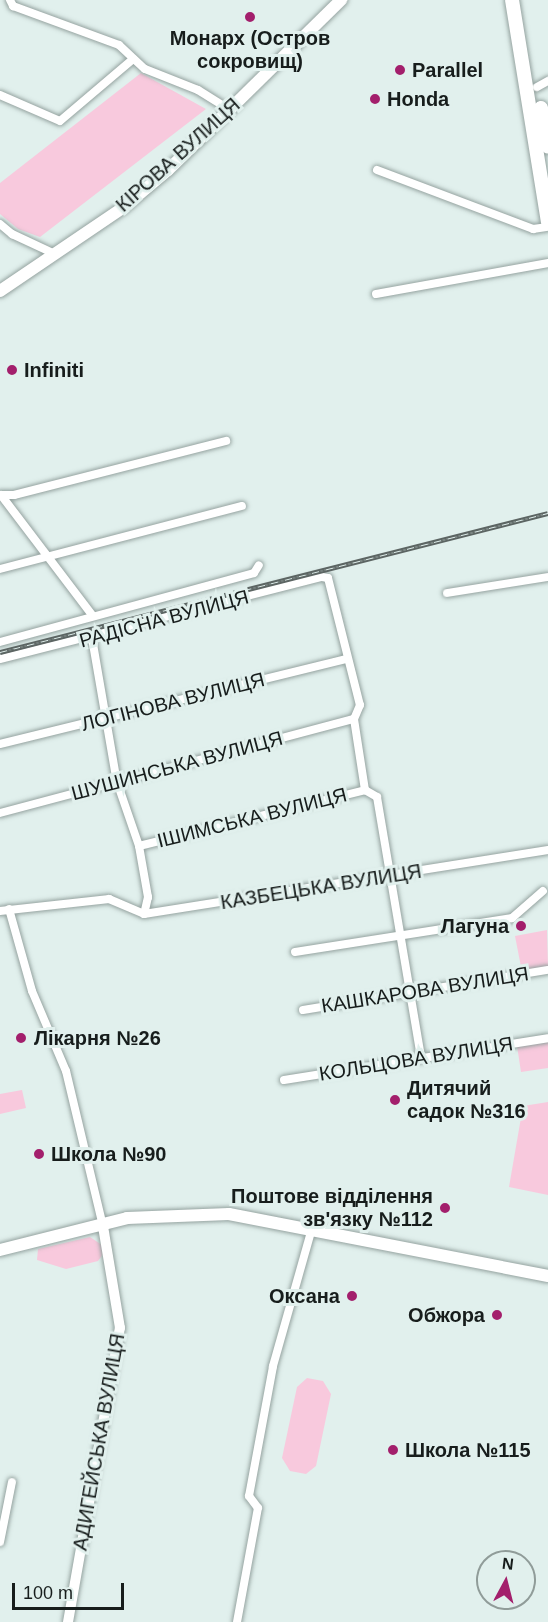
<!DOCTYPE html>
<html>
<head>
<meta charset="utf-8">
<style>
	body { margin:0 }
	#map { position:relative; width:548px; height:1622px; overflow:hidden; background:#e1f0ed; font-family:Arial,sans-serif }
	div>[style] { position:absolute }
	.green>* { inset:0; background:#f8c9dd }
	.roads { filter:drop-shadow(0 0 2px #95a3a0) drop-shadow(0 0 2px #95a3a0) }
	.minor>* { height:8px; margin:-4px; padding:0 4px; transform-origin:4px; border-radius:4px; background:#fff }
	.tertiary>* { height:10px; margin:-5px; padding:0 5px; transform-origin:5px; border-radius:5px; background:#fff }
	.secondary>* { height:12px; margin:-6px; padding:0 6px; transform-origin:6px; border-radius:6px; background:#fff }
	.primary>* { height:14px; margin:-7px; padding:0 7px; transform-origin:7px; border-radius:7px; background:#fff }
	.rail>* { height:4.5px; margin-top:-2.25px; transform-origin:0; background:repeating-linear-gradient(90deg,#e1f0ed 0 7px,#5c6563 0 14px); box-sizing:border-box; border-block:2px solid #5c6563 }
	.dots>* { width:16px; height:16px; translate:-50% -50%; box-sizing:border-box; border:3px solid #e1f0ed; border-radius:50% }
	span { translate:-50% -50%; white-space:nowrap; text-align:center; line-height:1.15; -webkit-text-stroke:6px #e1f0ed; paint-order:stroke }
	.poi-label { font-size:20px; color:#171d1c; font-weight:700 }
	.left { translate:0 -50%; text-align:left }
	.right { translate:-100% -50%; text-align:right }
	.street-label { font-size:20px; color:#171d1c }
	.north { position:absolute; left:476px; top:1550px; width:60px; height:60px; box-sizing:border-box; background:#e1f0ed; border:2px solid #909c99; border-radius:50%; rotate:7deg; font-size:16px; font-weight:700; line-height:24px; text-align:center; color:#171d1c }
	.north::after { content:''; display:block; margin:auto; width:21px; height:27px; background:#a31f6c; clip-path:polygon(50% 0,100% 100%,50% 72%,0 100%) }
	.scale { position:absolute; left:12px; top:1583px; width:112px; height:27px; box-sizing:border-box; border:3px solid #171d1c; border-top:0; padding-left:8px; font-size:18px; line-height:21px; white-space:nowrap; color:#171d1c; -webkit-text-stroke:4px #e1f0ed; paint-order:stroke }
</style>
</head>
<body>
<div id="map">
	<div class="green">
		<i style="clip-path:polygon(141px 73px,206px 109px,40px 237px,18px 229px,0 214px,0 183px)"></i>
		<i style="clip-path:polygon(547px 930px,548px 967px,522px 972px,515px 936px)"></i>
		<i style="clip-path:polygon(548px 1041px,548px 1068px,521px 1072px,517px 1046px)"></i>
		<i style="clip-path:polygon(22px 1090px,26px 1108px,0 1114px,0 1094px)"></i>
		<i style="clip-path:polygon(548px 1102px,548px 1195px,509px 1187px,523px 1106px)"></i>
		<i style="clip-path:polygon(90px 1237px,102px 1245px,104px 1253px,98px 1261px,66px 1269px,37px 1260px,38px 1249px)"></i>
		<i style="clip-path:polygon(307px 1378px,323px 1381px,331px 1394px,316px 1466px,306px 1474px,290px 1471px,282px 1458px,297px 1387px)"></i>
	</div>
	<div class="roads">
		<div class="minor">
			<i style="left:10px;top:0;width:7px;rotate:63deg"></i>
			<i style="left:13px;top:6px;width:113px;rotate:20.2deg"></i>
			<i style="left:119px;top:45px;width:35px;rotate:43deg"></i>
			<i style="left:145px;top:69px;width:57px;rotate:21.6deg"></i>
			<i style="left:198px;top:90px;width:38px;rotate:32deg"></i>
			<i style="left:537px;top:87px;width:13px;rotate:-29deg"></i>
			<i style="left:0;top:95px;width:65px;rotate:23.4deg"></i>
			<i style="left:60px;top:121px;width:96px;rotate:-40.3deg"></i>
			<i style="left:377px;top:170px;width:167px;rotate:20.7deg"></i>
			<i style="left:533px;top:229px;width:15px;rotate:-8deg"></i>
			<i style="left:0;top:224px;width:16px;rotate:40deg"></i>
			<i style="left:12px;top:234px;width:47px;rotate:24.9deg"></i>
			<i style="left:376px;top:294px;width:175px;rotate:-10.2deg"></i>
			<i style="left:0;top:495px;width:14px"></i>
			<i style="left:14px;top:495px;width:219px;rotate:-14.3deg"></i>
			<i style="left:1px;top:495px;width:151px;rotate:52.8deg"></i>
			<i style="left:0;top:569px;width:250px;rotate:-14.6deg"></i>
			<i style="left:447px;top:593px;width:102px;rotate:-9deg"></i>
			<i style="left:92px;top:638px;width:146px;rotate:80.2deg"></i>
			<i style="left:117px;top:782px;width:68px;rotate:71deg"></i>
			<i style="left:139px;top:846px;width:52px;rotate:80deg"></i>
			<i style="left:148px;top:897px;width:17px;rotate:103deg"></i>
			<i style="left:0;top:642px;width:263px;rotate:-15.2deg"></i>
			<i style="left:254px;top:573px;width:9px;rotate:-58deg"></i>
			<i style="left:0;top:659px;width:332px;rotate:-14.3deg"></i>
			<i style="left:322px;top:577px;width:6px;rotate:9deg"></i>
			<i style="left:328px;top:578px;width:131px;rotate:75.9deg"></i>
			<i style="left:360px;top:705px;width:15px;rotate:113deg"></i>
			<i style="left:354px;top:719px;width:72px;rotate:81.2deg"></i>
			<i style="left:365px;top:790px;width:14px;rotate:30deg"></i>
			<i style="left:377px;top:797px;width:265px;rotate:80.4deg"></i>
			<i style="left:0;top:744px;width:356px;rotate:-13.8deg"></i>
			<i style="left:0;top:813px;width:366px;rotate:-14.9deg"></i>
			<i style="left:139px;top:846px;width:233px;rotate:-13.9deg"></i>
			<i style="left:9px;top:909px;width:85px;rotate:74.3deg"></i>
			<i style="left:32px;top:991px;width:87px;rotate:67deg"></i>
			<i style="left:66px;top:1071px;width:159px;rotate:76.6deg"></i>
			<i style="left:0;top:911px;width:110px;rotate:-6.3deg"></i>
			<i style="left:109px;top:899px;width:38px;rotate:23deg"></i>
			<i style="left:144px;top:914px;width:409px;rotate:-9deg"></i>
			<i style="left:295px;top:952px;width:220px;rotate:-8.9deg"></i>
			<i style="left:512px;top:918px;width:41px;rotate:-41.1deg"></i>
			<i style="left:303px;top:1010px;width:248px;rotate:-9.3deg"></i>
			<i style="left:284px;top:1080px;width:267px;rotate:-9deg"></i>
			<i style="left:0;top:1542px;width:61px;rotate:-78.7deg"></i>
			<i style="left:237px;top:1622px;width:116px;rotate:-79.6deg"></i>
			<i style="left:258px;top:1508px;width:15px;rotate:-127deg"></i>
			<i style="left:249px;top:1496px;width:132px;rotate:-79.5deg"></i>
			<i style="left:273px;top:1366px;width:143px;rotate:-74.2deg"></i>
		</div>
		<div class="tertiary">
			<i style="left:68px;top:1622px;width:299px;rotate:-80deg"></i>
			<i style="left:120px;top:1328px;width:103px;rotate:-99.5deg"></i>
		</div>
		<div class="secondary">
			<i style="left:0;top:291px;width:150px;rotate:-34.1deg"></i>
			<i style="left:124px;top:207px;width:57px;rotate:-40.1deg"></i>
			<i style="left:168px;top:170px;width:243px;rotate:-44.5deg"></i>
			<i style="left:0;top:1250px;width:131px;rotate:-14.1deg"></i>
			<i style="left:127px;top:1218px;width:102px;rotate:-2.2deg"></i>
			<i style="left:229px;top:1214px;width:325px;rotate:11deg"></i>
		</div>
		<div class="primary">
			<i style="left:512px;top:0;width:225px;rotate:80.8deg"></i>
			<i style="left:541px;top:108px;width:39px;rotate:80deg"></i>
		</div>
	</div>
	<div class="rail">
		<i style="left:0;top:652px;width:565px;rotate:-14.23deg"></i>
	</div>
	<div class="dots">
		<i style="left:250px;top:17px;background:#a31f6c"></i>
		<i style="left:400px;top:70px;background:#a31f6c"></i>
		<i style="left:375px;top:99px;background:#a31f6c"></i>
		<i style="left:12px;top:370px;background:#a31f6c"></i>
		<i style="left:521px;top:926px;background:#a31f6c"></i>
		<i style="left:21px;top:1038px;background:#a31f6c"></i>
		<i style="left:395px;top:1100px;background:#a31f6c"></i>
		<i style="left:39px;top:1154px;background:#a31f6c"></i>
		<i style="left:445px;top:1208px;background:#a31f6c"></i>
		<i style="left:352px;top:1296px;background:#a31f6c"></i>
		<i style="left:497px;top:1315px;background:#a31f6c"></i>
		<i style="left:393px;top:1450px;background:#a31f6c"></i>
	</div>
	<div class="poi-label">
		<span style="left:250px;top:50px">Монарх (Остров<br>сокровищ)</span>
		<span class="left" style="left:412px;top:70px">Parallel</span>
		<span class="left" style="left:387px;top:99px">Honda</span>
		<span class="left" style="left:24px;top:370px">Infiniti</span>
		<span class="right" style="left:509px;top:926px">Лагуна</span>
		<span class="left" style="left:34px;top:1038px">Лікарня №26</span>
		<span class="left" style="left:407px;top:1100px">Дитячий<br>садок №316</span>
		<span class="left" style="left:51px;top:1154px">Школа №90</span>
		<span class="right" style="left:433px;top:1208px">Поштове відділення<br>зв'язку №112</span>
		<span class="right" style="left:340px;top:1296px">Оксана</span>
		<span class="right" style="left:485px;top:1315px">Обжора</span>
		<span class="left" style="left:405px;top:1450px">Школа №115</span>
	</div>
	<div class="street-label">
		<span style="left:178px;top:155px;rotate:-42deg">КІРОВА ВУЛИЦЯ</span>
		<span style="left:164px;top:619px;rotate:-15deg">РАДІСНА ВУЛИЦЯ</span>
		<span style="left:173px;top:702px;rotate:-14deg">ЛОГІНОВА ВУЛИЦЯ</span>
		<span style="left:177px;top:766px;rotate:-15deg">ШУШИНСЬКА ВУЛИЦЯ</span>
		<span style="left:252px;top:818px;rotate:-14deg">ІШИМСЬКА ВУЛИЦЯ</span>
		<span style="left:321px;top:887px;rotate:-9deg">КАЗБЕЦЬКА ВУЛИЦЯ</span>
		<span style="left:425px;top:990px;rotate:-9deg">КАШКАРОВА ВУЛИЦЯ</span>
		<span style="left:416px;top:1059px;rotate:-9deg">КОЛЬЦОВА ВУЛИЦЯ</span>
		<span style="left:99px;top:1442px;rotate:-80deg">АДИГЕЙСЬКА ВУЛИЦЯ</span>
	</div>
	<div class="north">N</div>
	<div class="scale">100 m</div>
</div>
</body>
</html>
